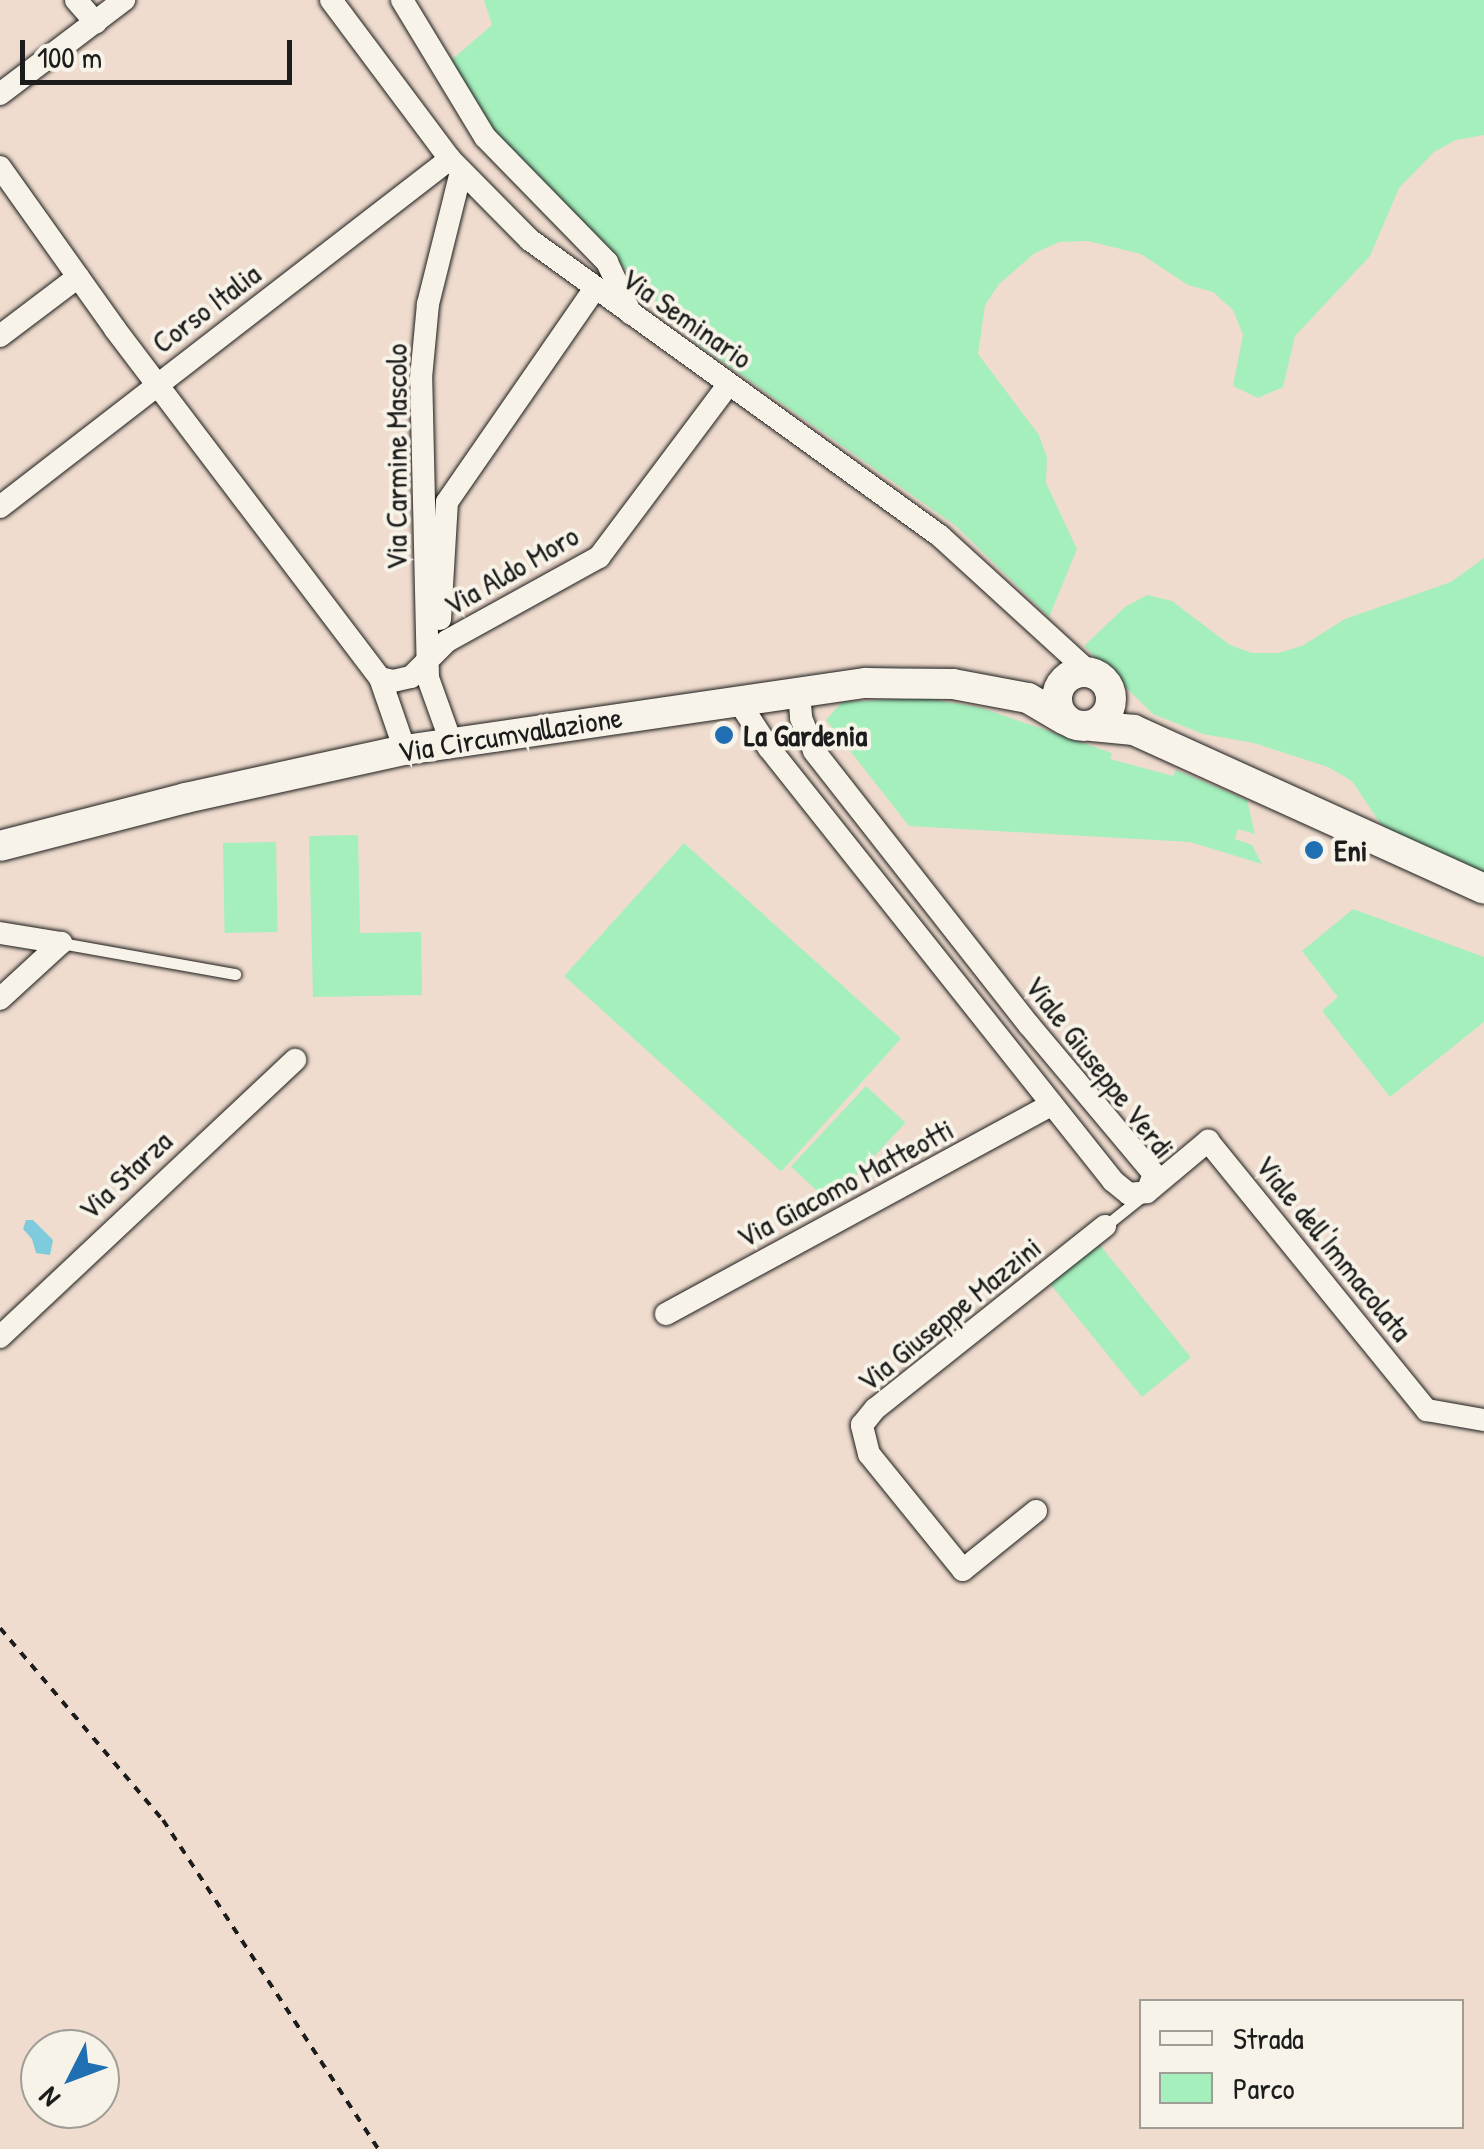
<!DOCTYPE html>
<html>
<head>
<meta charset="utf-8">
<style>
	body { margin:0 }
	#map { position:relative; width:1484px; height:2149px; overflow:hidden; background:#efdcce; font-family:"Patrick Hand",sans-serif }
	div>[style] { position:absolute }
	.green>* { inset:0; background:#a5efbd; transform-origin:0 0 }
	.water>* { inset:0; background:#7ecbdd }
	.path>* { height:4px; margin-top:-2px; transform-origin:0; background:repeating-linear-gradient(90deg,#1c1c1c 0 8px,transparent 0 16px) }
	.roads { filter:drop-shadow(0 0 2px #1c1c1c) drop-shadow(0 0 2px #1c1c1c) }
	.lane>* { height:11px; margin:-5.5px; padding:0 5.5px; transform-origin:5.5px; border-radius:5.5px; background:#f7f3e8 }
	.street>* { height:22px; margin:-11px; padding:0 11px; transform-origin:11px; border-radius:11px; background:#f7f3e8 }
	.secondary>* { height:30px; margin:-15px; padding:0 15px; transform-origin:15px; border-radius:15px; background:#f7f3e8 }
	.secondary>.ring { margin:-15px; padding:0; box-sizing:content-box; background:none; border:30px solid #f7f3e8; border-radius:50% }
	.dots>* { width:28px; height:28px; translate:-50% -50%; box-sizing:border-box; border:5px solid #f7f3e8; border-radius:50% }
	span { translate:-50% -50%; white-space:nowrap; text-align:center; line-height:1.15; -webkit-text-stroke:8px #f7f3e8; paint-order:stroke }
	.street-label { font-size:30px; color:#1c1c1c }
	.poi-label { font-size:30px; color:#1c1c1c; font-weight:700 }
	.left { translate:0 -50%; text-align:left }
	.legend { position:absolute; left:1139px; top:1999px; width:325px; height:130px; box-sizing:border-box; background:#f7f3e8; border:2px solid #9f9d96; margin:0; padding:12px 18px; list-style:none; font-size:30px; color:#1c1c1c }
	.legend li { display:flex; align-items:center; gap:20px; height:50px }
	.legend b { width:50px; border:2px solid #9f9d96 }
	.north { position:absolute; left:20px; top:2029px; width:100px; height:100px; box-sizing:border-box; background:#f7f3e8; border:2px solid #9f9d96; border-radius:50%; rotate:228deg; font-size:28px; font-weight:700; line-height:40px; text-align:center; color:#1c1c1c }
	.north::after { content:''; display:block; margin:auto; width:35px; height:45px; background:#1f6fb2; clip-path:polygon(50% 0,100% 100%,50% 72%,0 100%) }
	.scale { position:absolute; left:20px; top:40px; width:272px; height:45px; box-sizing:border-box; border:5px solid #1c1c1c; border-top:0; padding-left:12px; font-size:30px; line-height:35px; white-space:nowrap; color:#1c1c1c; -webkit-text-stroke:8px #f7f3e8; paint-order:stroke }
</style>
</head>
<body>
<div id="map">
	<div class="green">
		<i style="clip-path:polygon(484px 0,1484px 0,1484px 135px,1456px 140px,1434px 152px,1399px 188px,1370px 256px,1295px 336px,1283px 387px,1258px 398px,1233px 386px,1243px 335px,1233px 310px,1213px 292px,1188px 285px,1141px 254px,1088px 241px,1059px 242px,1035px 253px,999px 284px,985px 305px,978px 354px,1039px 435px,1047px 458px,1046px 483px,1077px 549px,1049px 617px,956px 526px,696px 343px,498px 136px,448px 63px,492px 25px)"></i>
		<i style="clip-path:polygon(1484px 558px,1484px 876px,1401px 839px,1380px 823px,1352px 781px,1328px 767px,1254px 743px,1203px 734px,1153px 714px,1084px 646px,1125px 607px,1147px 595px,1172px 601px,1230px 645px,1252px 653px,1278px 653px,1302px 646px,1345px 619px,1451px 582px)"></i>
		<i style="clip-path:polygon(925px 698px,982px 708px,1112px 753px,1110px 759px,1173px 776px,1176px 770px,1247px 800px,1255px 834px,1238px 829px,1235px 839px,1252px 845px,1262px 864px,1190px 842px,909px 826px,826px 720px,842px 702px)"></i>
		<i style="clip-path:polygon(358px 835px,360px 933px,421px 932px,422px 995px,313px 997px,309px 836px)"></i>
		<i style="left:276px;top:842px;width:90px;height:53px;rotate:89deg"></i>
		<i style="left:684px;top:843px;width:292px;height:179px;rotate:42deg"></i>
		<i style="clip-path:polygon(1353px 909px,1484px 957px,1484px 1022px,1390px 1097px,1322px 1011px,1338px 997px,1302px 951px)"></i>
		<i style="left:866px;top:1086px;width:54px;height:110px;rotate:43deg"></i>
		<i style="left:1099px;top:1244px;width:146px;height:63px;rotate:51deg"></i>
	</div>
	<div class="water">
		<i style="clip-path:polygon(26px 1220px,33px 1220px,53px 1240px,50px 1255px,36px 1253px,32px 1239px,23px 1229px)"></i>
	</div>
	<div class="path">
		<i style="left:0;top:1628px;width:252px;rotate:49.7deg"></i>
		<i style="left:163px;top:1820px;width:393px;rotate:56.8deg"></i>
	</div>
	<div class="roads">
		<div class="lane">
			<i style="left:61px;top:943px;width:177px;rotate:10.1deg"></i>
			<i style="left:1105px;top:1226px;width:45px;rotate:-38.7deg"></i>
		</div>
		<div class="street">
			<i style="left:76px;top:0;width:30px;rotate:49deg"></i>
			<i style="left:331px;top:0;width:199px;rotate:53.2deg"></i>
			<i style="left:450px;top:159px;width:114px;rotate:45.4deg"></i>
			<i style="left:530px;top:240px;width:506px;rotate:35.83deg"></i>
			<i style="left:940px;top:536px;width:202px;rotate:42.4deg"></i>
			<i style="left:402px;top:0;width:160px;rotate:58.8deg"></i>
			<i style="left:485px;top:137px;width:175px;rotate:45.7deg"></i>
			<i style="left:607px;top:262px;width:57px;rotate:65.2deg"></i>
			<i style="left:0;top:94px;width:156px;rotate:-37.2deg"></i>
			<i style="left:0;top:167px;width:199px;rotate:54.6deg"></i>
			<i style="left:115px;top:329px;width:438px;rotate:52.8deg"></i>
			<i style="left:380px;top:678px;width:76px;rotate:70.9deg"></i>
			<i style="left:0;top:336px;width:98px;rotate:-37.1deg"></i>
			<i style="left:0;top:507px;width:569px;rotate:-37.72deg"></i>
			<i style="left:440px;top:619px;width:117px;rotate:-86.6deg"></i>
			<i style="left:447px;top:502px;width:258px;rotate:-55.3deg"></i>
			<i style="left:380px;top:678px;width:13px;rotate:13deg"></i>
			<i style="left:393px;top:681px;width:18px;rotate:-13deg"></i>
			<i style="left:411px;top:677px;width:51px;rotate:-45deg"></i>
			<i style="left:447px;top:641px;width:174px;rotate:-28.9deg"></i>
			<i style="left:599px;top:557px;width:216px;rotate:-53.1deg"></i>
			<i style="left:799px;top:693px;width:25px;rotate:85deg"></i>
			<i style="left:801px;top:718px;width:35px;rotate:68deg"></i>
			<i style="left:814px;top:751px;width:348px;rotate:51.9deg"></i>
			<i style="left:1029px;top:1025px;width:194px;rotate:50deg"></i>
			<i style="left:1154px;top:1174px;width:19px;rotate:111deg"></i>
			<i style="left:737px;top:699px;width:59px;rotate:56.9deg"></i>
			<i style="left:769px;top:748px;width:553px;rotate:51.53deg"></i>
			<i style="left:1113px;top:1181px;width:21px;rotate:39deg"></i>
			<i style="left:1129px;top:1194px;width:18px;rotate:-6deg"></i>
			<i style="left:451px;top:742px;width:68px;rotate:-109.8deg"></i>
			<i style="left:428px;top:678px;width:300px;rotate:-91.3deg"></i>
			<i style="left:421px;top:378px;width:74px;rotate:-84.6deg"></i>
			<i style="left:428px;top:304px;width:136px;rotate:-76deg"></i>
			<i style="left:0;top:933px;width:62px;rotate:9.3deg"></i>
			<i style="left:0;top:999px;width:83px;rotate:-42.6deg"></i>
			<i style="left:1147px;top:1192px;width:80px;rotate:-39.9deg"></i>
			<i style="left:1208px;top:1141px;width:347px;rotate:50.9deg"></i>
			<i style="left:1427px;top:1410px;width:58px;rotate:10deg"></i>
			<i style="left:666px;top:1314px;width:439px;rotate:-28.5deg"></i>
			<i style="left:0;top:1337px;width:405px;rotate:-43.2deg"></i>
			<i style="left:1036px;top:1511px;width:94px;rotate:141.1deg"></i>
			<i style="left:963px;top:1570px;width:149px;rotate:-129deg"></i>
			<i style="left:869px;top:1454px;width:30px;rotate:-104deg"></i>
			<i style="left:862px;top:1425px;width:21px;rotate:-51deg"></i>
			<i style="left:875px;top:1409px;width:294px;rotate:-38.5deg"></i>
		</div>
		<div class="secondary">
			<i class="ring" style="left:1057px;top:672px;width:24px;height:24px"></i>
			<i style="left:1092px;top:726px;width:42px;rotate:5.4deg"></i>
			<i style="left:1134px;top:730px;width:384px;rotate:24.4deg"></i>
			<i style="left:0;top:846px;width:192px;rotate:-14.5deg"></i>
			<i style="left:186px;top:798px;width:224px;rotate:-12.4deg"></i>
			<i style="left:405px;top:750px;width:466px;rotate:-8.3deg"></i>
			<i style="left:866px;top:683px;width:87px;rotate:0.7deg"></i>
			<i style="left:953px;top:684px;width:76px;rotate:10.6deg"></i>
			<i style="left:1028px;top:698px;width:43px;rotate:30.7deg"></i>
		</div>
	</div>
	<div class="dots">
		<i style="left:724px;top:735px;background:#1f6fb2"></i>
		<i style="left:1314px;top:850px;background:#1f6fb2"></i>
	</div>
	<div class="street-label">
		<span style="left:206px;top:308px;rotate:-37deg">Corso Italia</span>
		<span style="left:687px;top:318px;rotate:35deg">Via Seminario</span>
		<span style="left:396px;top:457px;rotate:-90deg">Via Carmine Mascolo</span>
		<span style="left:511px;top:570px;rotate:-30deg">Via Aldo Moro</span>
		<span style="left:510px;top:734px;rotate:-9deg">Via Circumvallazione</span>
		<span style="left:1100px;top:1067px;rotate:52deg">Viale Giuseppe Verdi</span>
		<span style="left:125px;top:1175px;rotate:-43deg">Via Starza</span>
		<span style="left:845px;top:1183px;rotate:-28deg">Via Giacomo Matteotti</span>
		<span style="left:1334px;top:1248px;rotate:51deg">Viale dell'Immacolata</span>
		<span style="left:949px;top:1314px;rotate:-39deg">Via Giuseppe Mazzini</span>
	</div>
	<div class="poi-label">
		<span class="left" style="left:744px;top:735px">La Gardenia</span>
		<span class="left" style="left:1334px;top:850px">Eni</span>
	</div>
	<ul class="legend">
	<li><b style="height:12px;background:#f7f3e8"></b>Strada</li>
	<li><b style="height:28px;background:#a5efbd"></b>Parco</li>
	</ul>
	<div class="north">N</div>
	<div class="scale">100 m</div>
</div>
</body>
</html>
